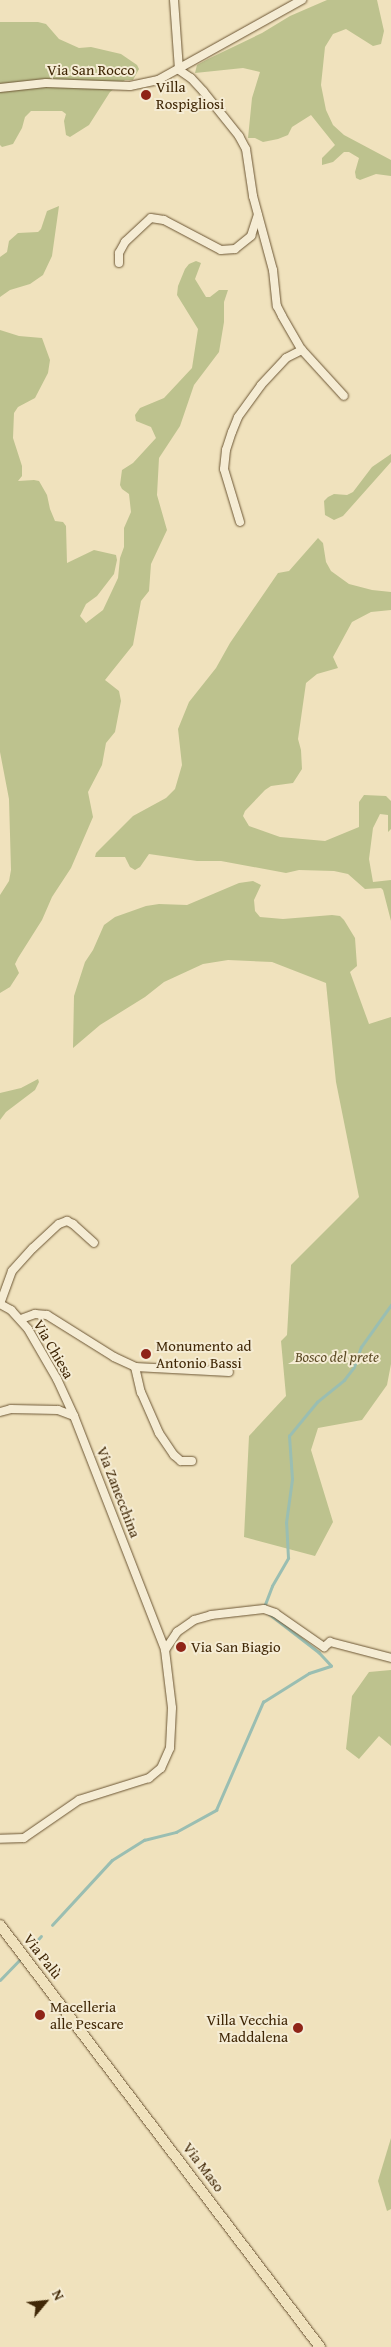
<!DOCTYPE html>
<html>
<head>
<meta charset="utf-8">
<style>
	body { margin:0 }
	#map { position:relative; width:391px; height:2347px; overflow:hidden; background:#f0e2bd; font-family:"Gentium Book Plus",serif }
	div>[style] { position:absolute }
	.green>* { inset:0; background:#bdc28e }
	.stream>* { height:2.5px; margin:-1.25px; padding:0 1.25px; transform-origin:1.25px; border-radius:1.25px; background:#9abeb2 }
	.roads { filter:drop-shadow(0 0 1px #6c5634) drop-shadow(0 0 1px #6c5634) }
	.minor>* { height:8px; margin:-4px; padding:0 4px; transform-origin:4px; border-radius:4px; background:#f5ecd4 }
	.major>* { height:10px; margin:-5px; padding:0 5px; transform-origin:5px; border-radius:5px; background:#f0e2bd }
	.dots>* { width:14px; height:14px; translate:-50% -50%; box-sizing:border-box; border:2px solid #f5ecd4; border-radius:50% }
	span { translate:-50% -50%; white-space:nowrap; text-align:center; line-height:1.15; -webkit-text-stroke:4px #f5ecd4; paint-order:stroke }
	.street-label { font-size:15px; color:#402706 }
	.poi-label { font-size:15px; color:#402706 }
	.left { translate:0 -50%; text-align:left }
	.right { translate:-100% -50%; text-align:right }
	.park-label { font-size:15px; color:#5f4e28; font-style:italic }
	.north { position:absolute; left:20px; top:2277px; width:50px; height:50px; -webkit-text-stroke:4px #f5ecd4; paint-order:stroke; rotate:62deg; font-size:14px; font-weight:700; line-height:20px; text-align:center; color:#402706 }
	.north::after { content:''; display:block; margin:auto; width:18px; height:22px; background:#402706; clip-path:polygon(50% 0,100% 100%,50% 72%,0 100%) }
</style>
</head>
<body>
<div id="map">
	<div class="green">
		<i style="clip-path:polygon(327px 0,377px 0,384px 31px,381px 44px,373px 46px,346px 29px,333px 34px,325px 47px,321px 85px,326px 110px,333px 125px,344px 135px,391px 160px,391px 176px,376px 174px,360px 180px,356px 178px,355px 172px,359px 158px,349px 152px,344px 152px,333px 162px,322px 165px,322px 158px,335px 145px,311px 115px,292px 127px,288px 135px,278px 139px,263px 142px,255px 138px,248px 138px,252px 98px,260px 72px,243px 68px,195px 73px,197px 65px,208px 59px,262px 33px,290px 16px)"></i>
		<i style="clip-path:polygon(0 22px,38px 22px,46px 24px,59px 39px,79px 48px,91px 47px,121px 54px,137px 65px,139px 69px,133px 80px,125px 80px,110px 92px,89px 125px,70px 137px,66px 135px,64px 121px,66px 114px,62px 111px,31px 111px,25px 117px,22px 128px,13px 144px,2px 147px,0 145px)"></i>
		<i style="clip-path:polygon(59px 206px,52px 256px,43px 275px,30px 284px,10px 290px,0 297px,0 257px,7px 252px,9px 241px,18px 233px,38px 232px,41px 229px,47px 211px)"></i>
		<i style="clip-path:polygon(196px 261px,201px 263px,195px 279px,206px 297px,210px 297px,219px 290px,228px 290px,224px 302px,224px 322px,219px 352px,194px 385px,180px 426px,159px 458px,157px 495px,167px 530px,151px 564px,149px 591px,141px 601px,133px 645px,105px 680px,119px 691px,121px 701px,115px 732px,106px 743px,102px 765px,88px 792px,93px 817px,71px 868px,52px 897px,42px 920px,18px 958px,15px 964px,19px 973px,10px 987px,0 993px,0 895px,9px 881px,11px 870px,9px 799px,0 752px,0 330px,19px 336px,42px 338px,50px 360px,48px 373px,35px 398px,18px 407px,14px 413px,13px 438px,22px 466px,22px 476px,18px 481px,34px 480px,39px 481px,47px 495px,50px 509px,55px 521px,63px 522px,66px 526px,67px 563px,94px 550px,116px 555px,117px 560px,114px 574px,97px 596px,86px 604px,80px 616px,86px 623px,103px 610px,118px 578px,120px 558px,124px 547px,124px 528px,131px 512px,129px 494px,122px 489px,120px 485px,122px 470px,133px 463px,156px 438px,151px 427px,136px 421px,135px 415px,140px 408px,164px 398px,192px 368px,198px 329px,177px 295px,178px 286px,185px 269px,189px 264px)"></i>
		<i style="clip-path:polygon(391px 454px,391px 462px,343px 516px,334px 520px,325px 515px,324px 501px,328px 497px,334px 494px,347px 495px,353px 492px,372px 467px)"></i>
		<i style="clip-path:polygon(318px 538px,323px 543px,326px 562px,331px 571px,349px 584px,372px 590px,391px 592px,391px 610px,371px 612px,352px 622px,333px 657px,338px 668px,317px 674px,306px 683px,298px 739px,301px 750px,302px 769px,293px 783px,271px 786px,265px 790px,245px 811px,243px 816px,249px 826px,280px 837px,325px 841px,359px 827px,359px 802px,364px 795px,386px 796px,391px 801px,391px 829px,388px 832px,388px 815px,380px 814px,373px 828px,369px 859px,373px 882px,391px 880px,391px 921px,383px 890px,381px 888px,365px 889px,348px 874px,334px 871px,299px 870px,286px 873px,221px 861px,197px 861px,149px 854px,140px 867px,135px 870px,130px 867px,125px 857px,95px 857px,96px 853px,133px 816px,166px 798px,175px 789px,182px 765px,178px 729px,189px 702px,216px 668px,230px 643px,278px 573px,289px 571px)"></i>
		<i style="clip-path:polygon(253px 881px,261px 885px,254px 900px,255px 911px,260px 917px,283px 919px,332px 915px,340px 916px,344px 920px,355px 938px,357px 966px,350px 972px,369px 1024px,391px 1017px,391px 1364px,387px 1385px,362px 1420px,318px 1428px,311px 1450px,333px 1522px,315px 1556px,244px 1537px,249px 1436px,286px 1396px,281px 1341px,287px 1335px,291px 1265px,359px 1197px,336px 1082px,326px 983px,272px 962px,228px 960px,203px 964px,164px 982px,145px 997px,100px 1025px,73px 1048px,74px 996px,85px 962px,93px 950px,104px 925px,115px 917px,146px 906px,159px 904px,187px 905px,239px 883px)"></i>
		<i style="clip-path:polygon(38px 1079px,39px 1082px,35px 1090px,6px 1112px,0 1120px,0 1093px,21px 1088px)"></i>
		<i style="clip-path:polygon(391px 1670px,391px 1746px,379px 1736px,359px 1759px,346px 1749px,352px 1696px,369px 1672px)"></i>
		<i style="clip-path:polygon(391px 2138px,391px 2209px,387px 2211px,378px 2181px)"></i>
	</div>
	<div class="stream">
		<i style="left:264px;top:1607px;width:22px;rotate:-69deg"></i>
		<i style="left:272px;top:1586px;width:32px;rotate:-60deg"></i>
		<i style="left:288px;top:1558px;width:35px;rotate:-93deg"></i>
		<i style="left:286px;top:1523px;width:44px;rotate:-82.2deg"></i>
		<i style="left:292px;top:1479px;width:43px;rotate:-94deg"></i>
		<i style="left:289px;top:1436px;width:44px;rotate:-50.5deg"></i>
		<i style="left:317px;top:1402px;width:35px;rotate:-39deg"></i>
		<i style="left:344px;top:1380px;width:16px;rotate:-52deg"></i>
		<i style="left:354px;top:1367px;width:21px;rotate:-71deg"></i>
		<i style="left:361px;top:1347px;width:52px;rotate:-54.5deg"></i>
		<i style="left:52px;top:1925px;width:88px;rotate:-47.3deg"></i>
		<i style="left:112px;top:1860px;width:38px;rotate:-32deg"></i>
		<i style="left:144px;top:1840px;width:33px;rotate:-14deg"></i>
		<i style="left:176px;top:1832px;width:46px;rotate:-28.8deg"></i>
		<i style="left:216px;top:1810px;width:118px;rotate:-66.5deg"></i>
		<i style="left:263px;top:1702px;width:54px;rotate:-32.2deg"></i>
		<i style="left:309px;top:1673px;width:23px;rotate:-18deg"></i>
		<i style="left:331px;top:1666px;width:18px;rotate:-133deg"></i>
		<i style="left:319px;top:1653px;width:67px;rotate:-142.3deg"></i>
		<i style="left:32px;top:1946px;width:13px;rotate:-48deg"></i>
		<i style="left:0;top:1980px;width:28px;rotate:-46deg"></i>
	</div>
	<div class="roads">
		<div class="minor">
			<i style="left:174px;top:0;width:70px;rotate:85.9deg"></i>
			<i style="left:179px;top:70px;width:14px;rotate:34deg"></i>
			<i style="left:191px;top:78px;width:18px;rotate:47deg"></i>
			<i style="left:203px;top:91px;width:58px;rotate:51.3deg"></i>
			<i style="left:239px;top:136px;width:15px;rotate:62deg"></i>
			<i style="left:246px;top:149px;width:48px;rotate:81.5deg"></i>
			<i style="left:253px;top:196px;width:77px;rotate:74.9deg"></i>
			<i style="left:273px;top:270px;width:36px;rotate:84deg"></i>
			<i style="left:277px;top:306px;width:11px;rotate:63deg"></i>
			<i style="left:282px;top:316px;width:39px;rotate:60deg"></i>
			<i style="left:302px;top:350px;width:62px;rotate:47.6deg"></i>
			<i style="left:0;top:88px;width:46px;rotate:-6.2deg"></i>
			<i style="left:46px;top:83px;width:84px;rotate:2deg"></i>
			<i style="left:130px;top:86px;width:29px;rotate:-12deg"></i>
			<i style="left:158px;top:80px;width:165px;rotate:-29.1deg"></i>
			<i style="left:119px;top:263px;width:10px;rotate:-90deg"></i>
			<i style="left:119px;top:253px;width:13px;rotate:-61deg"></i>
			<i style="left:125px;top:242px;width:35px;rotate:-43deg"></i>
			<i style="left:151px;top:218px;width:13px;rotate:9deg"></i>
			<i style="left:164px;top:220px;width:64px;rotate:27.8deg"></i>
			<i style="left:221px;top:250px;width:14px;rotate:-4deg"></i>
			<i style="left:235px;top:249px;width:21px;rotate:-39deg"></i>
			<i style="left:251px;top:236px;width:22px;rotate:-72deg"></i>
			<i style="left:240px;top:522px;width:55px;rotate:-106.8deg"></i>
			<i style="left:224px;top:469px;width:19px;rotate:-84deg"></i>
			<i style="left:226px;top:450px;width:19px;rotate:-72deg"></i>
			<i style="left:232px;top:432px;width:16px;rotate:-68deg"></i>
			<i style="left:238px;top:417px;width:39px;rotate:-54deg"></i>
			<i style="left:261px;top:385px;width:37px;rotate:-47deg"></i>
			<i style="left:286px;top:358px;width:18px;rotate:-27deg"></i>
			<i style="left:0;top:1304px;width:13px;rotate:29deg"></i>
			<i style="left:11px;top:1310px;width:25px;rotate:48deg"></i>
			<i style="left:28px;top:1329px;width:58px;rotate:59.9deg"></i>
			<i style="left:57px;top:1379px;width:41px;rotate:65.3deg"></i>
			<i style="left:74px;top:1416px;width:251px;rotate:68.7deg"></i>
			<i style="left:165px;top:1650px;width:58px;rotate:83.1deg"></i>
			<i style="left:172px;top:1708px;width:40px;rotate:92.9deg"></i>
			<i style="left:170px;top:1748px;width:22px;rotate:114deg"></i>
			<i style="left:161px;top:1768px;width:16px;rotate:140deg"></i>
			<i style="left:149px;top:1778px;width:73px;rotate:162.6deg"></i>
			<i style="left:79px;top:1800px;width:67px;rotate:145.4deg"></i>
			<i style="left:24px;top:1838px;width:24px;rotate:178deg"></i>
			<i style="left:0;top:1304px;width:35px;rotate:-70deg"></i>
			<i style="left:12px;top:1271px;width:31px;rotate:-48deg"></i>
			<i style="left:33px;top:1248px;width:35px;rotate:-43deg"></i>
			<i style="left:59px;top:1224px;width:9px;rotate:-21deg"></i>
			<i style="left:67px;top:1221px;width:7px;rotate:27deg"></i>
			<i style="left:73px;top:1224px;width:28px;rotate:42deg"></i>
			<i style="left:21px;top:1319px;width:15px;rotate:-20deg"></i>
			<i style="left:35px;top:1314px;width:12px;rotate:5deg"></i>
			<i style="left:47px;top:1315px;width:79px;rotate:32.1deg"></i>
			<i style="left:114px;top:1357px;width:23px;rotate:25deg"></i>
			<i style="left:135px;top:1367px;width:94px;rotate:3deg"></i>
			<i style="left:135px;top:1367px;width:26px;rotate:77deg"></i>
			<i style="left:141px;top:1392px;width:45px;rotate:66.3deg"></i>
			<i style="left:159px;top:1433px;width:27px;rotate:56deg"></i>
			<i style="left:174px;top:1455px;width:9px;rotate:41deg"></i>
			<i style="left:181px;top:1461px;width:11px"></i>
			<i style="left:0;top:1412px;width:11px;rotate:-15deg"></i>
			<i style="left:11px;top:1409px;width:47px;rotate:1.2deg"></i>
			<i style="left:58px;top:1410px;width:17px;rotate:21deg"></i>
			<i style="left:165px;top:1650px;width:22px;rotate:-56deg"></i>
			<i style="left:177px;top:1632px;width:21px;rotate:-35deg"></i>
			<i style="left:194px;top:1620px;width:18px;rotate:-16deg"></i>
			<i style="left:211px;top:1615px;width:53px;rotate:-6.5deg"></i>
			<i style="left:264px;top:1609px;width:12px;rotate:20deg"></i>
			<i style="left:275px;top:1613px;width:60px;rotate:34.8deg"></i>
			<i style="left:324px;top:1647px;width:8px;rotate:-40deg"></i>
			<i style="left:330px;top:1642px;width:63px;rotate:14.7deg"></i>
		</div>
		<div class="major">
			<i style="left:0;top:1925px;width:530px;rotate:52.83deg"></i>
		</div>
	</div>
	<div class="dots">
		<i style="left:146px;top:95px;background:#8f2418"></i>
		<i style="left:146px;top:1354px;background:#8f2418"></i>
		<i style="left:181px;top:1647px;background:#8f2418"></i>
		<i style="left:40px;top:2015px;background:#8f2418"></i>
		<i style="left:298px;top:2028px;background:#8f2418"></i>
	</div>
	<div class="street-label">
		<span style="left:91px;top:70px">Via San Rocco</span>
		<span style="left:54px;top:1349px;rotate:60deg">Via Chiesa</span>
		<span style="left:119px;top:1492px;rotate:69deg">Via Zanecchina</span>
		<span style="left:43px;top:1956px;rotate:52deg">Via Palù</span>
		<span style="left:204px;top:2167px;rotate:53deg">Via Maso</span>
	</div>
	<div class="poi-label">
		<span class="left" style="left:156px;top:95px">Villa<br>Rospigliosi</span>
		<span class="left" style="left:156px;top:1354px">Monumento ad<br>Antonio Bassi</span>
		<span class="left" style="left:191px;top:1647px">Via San Biagio</span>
		<span class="left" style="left:50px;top:2015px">Macelleria<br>alle Pescare</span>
		<span class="right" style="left:288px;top:2028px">Villa Vecchia<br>Maddalena</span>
	</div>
	<div class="park-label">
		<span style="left:337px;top:1357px">Bosco del prete</span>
	</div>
	<div class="north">N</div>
</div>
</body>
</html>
